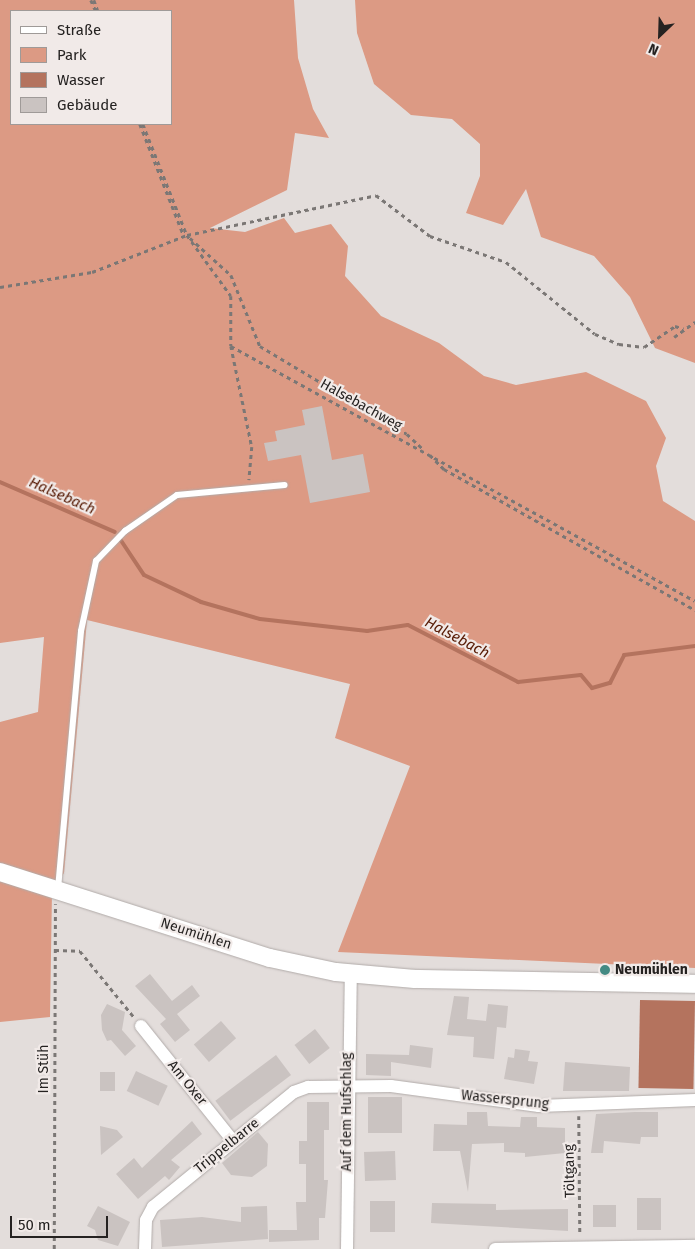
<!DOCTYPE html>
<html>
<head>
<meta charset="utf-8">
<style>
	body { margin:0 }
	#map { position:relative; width:695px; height:1249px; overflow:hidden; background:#e3dddb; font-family:"Fira Sans",sans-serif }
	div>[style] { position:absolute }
	.green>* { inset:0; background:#dc9a84 }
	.water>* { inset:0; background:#b4735e; transform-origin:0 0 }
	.stream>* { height:4px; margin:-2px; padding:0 2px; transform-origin:2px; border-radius:2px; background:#b4735e }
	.building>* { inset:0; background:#cac3c1; transform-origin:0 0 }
	.path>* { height:2.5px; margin-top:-1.25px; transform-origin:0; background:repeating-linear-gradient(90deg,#7b7775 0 4px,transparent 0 8px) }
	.roads { filter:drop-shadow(0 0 1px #b1aba9) drop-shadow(0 0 1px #b1aba9) }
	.lane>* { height:6px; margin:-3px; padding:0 3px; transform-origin:3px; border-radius:3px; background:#fff }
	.street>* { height:12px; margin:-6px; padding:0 6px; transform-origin:6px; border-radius:6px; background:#fff }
	.secondary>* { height:18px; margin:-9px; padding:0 9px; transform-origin:9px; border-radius:9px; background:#fff }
	.dots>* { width:14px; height:14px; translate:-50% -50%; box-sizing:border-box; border:2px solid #f1eae8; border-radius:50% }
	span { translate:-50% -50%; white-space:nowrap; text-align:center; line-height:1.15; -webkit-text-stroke:4.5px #f1eae8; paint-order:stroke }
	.street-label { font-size:14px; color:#252221 }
	.poi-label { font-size:14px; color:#252221; font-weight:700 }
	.left { translate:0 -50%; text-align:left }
	.water-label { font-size:15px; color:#581c06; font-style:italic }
	.legend { position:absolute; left:10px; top:10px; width:162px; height:115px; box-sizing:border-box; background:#f1eae8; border:1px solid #9f9a98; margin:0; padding:6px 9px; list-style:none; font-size:15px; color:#252221 }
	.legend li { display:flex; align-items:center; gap:10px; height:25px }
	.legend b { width:25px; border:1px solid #9f9a98 }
	.north { position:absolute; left:635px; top:10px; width:50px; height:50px; -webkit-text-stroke:4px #f1eae8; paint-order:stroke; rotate:204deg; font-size:14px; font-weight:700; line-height:20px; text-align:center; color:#252221 }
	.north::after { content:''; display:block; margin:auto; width:18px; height:22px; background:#252221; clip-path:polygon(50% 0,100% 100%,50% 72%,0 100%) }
	.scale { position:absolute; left:10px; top:1216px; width:98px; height:22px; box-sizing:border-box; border:2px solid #252221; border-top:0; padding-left:6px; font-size:15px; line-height:18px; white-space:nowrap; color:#252221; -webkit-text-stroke:4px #f1eae8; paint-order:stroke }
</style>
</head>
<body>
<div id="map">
	<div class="green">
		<i style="clip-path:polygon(evenodd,0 0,294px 0,298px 58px,313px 109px,329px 138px,295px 133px,287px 190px,210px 228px,245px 232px,284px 218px,295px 233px,331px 224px,348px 246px,345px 276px,381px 316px,439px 343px,484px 376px,516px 385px,586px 372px,646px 401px,666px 438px,656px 466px,663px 501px,695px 521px,695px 968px,338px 952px,410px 766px,335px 738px,350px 684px,87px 620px,64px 873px,52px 892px,50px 1017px,0 1022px,0 722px,38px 712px,44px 637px,0 643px,0 0,11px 11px,171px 11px,171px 124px,11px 124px,11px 11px)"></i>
		<i style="clip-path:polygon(355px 0,695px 0,695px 363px,655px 348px,630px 297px,594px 256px,541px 237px,526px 189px,503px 225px,466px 213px,480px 176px,480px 144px,452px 119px,411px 115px,374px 84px,357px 33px)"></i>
	</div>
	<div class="water">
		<i style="left:640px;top:1000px;width:55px;height:88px;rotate:1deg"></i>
	</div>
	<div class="stream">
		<i style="left:0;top:482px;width:125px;rotate:23.5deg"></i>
		<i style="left:120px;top:539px;width:43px;rotate:56.3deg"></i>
		<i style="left:144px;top:575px;width:63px;rotate:25.3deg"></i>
		<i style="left:201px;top:602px;width:61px;rotate:16.1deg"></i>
		<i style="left:260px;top:619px;width:108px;rotate:6.4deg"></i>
		<i style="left:367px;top:631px;width:41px;rotate:-8.3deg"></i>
		<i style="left:408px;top:625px;width:124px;rotate:27.4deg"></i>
		<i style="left:518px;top:682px;width:63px;rotate:-6.3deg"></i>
		<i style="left:581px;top:675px;width:17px;rotate:50deg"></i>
		<i style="left:592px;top:688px;width:19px;rotate:-16deg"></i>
		<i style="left:610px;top:683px;width:31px;rotate:-63deg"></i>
		<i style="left:624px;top:655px;width:72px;rotate:-7.2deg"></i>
	</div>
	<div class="building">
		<i style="clip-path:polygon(322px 406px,332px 460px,363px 454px,370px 492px,310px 503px,301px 455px,268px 461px,264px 443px,277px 441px,275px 431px,305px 425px,302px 410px)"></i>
		<i style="clip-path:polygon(150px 974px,172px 1001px,192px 985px,200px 996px,177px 1014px,190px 1030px,175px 1042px,160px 1024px,166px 1019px,135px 986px)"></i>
		<i style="clip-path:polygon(454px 996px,469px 997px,467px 1019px,486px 1021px,488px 1004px,508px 1006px,506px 1028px,497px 1027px,494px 1059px,473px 1057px,474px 1037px,447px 1035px)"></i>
		<i style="clip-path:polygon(107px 1004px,125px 1012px,122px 1030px,136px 1046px,125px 1056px,111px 1040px,107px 1041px,102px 1030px,101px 1015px)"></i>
		<i style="left:221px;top:1021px;width:23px;height:36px;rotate:49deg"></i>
		<i style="left:315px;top:1029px;width:24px;height:26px;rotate:52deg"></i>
		<i style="clip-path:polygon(410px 1045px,433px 1048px,431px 1068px,391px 1062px,391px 1076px,366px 1075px,366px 1054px,409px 1055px)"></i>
		<i style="clip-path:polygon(515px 1049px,530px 1051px,528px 1061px,538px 1062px,534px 1084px,504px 1079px,508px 1057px,514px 1058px)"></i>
		<i style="left:276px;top:1055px;width:25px;height:76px;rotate:53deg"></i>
		<i style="clip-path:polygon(565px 1062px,630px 1067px,629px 1091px,563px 1091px)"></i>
		<i style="left:136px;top:1071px;width:35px;height:22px;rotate:25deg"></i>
		<i style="left:115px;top:1072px;width:19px;height:15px;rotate:90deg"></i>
		<i style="left:368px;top:1097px;width:34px;height:36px"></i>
		<i style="clip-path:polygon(307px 1102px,329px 1102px,329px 1130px,324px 1130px,324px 1180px,328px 1180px,325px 1218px,319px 1218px,319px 1240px,269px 1242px,269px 1230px,297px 1230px,296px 1202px,306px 1202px,306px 1164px,299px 1164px,299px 1141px,307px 1141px)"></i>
		<i style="clip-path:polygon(467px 1112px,487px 1112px,488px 1126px,520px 1127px,521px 1117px,537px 1117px,537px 1127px,565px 1128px,565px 1153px,525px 1157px,525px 1153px,504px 1152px,504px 1143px,472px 1144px,468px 1192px,460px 1151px,433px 1151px,434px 1124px,467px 1125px)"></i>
		<i style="clip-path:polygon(635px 1112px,658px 1112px,658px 1137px,641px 1137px,640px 1144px,604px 1141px,603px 1153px,591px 1153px,596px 1114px)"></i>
		<i style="clip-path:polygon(192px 1121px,202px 1134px,171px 1160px,180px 1167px,169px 1180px,165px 1176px,138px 1199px,116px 1174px,134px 1158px,142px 1168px)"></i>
		<i style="clip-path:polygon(100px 1126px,117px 1130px,123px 1137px,101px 1155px)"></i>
		<i style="clip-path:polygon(258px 1132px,268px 1144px,267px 1166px,252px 1177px,231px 1175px,222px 1163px)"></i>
		<i style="left:395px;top:1151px;width:29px;height:31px;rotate:88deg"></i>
		<i style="left:661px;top:1198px;width:32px;height:24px;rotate:90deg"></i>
		<i style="left:370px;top:1201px;width:25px;height:31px"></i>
		<i style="clip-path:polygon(432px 1203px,496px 1204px,496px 1210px,568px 1209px,568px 1231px,431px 1223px)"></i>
		<i style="left:593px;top:1205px;width:23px;height:22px"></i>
		<i style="clip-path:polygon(98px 1206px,130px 1222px,118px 1246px,98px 1240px,95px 1230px,87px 1226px)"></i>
		<i style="clip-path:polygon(267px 1206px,268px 1239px,162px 1247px,160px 1220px,202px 1217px,241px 1222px,241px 1207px)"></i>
	</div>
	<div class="path">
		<i style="left:91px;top:0;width:12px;rotate:66deg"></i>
		<i style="left:94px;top:0;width:12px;rotate:70deg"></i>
		<i style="left:140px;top:124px;width:120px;rotate:68.6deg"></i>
		<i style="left:143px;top:124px;width:119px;rotate:68.4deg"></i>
		<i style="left:187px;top:235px;width:75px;rotate:54.2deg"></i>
		<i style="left:231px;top:296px;width:50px;rotate:90deg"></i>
		<i style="left:231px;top:346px;width:529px;rotate:28.79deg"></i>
		<i style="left:190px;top:238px;width:55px;rotate:42.1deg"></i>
		<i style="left:231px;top:275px;width:77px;rotate:67.8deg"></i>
		<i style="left:260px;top:346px;width:171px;rotate:30.9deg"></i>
		<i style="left:407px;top:434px;width:21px;rotate:43deg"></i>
		<i style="left:0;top:287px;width:93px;rotate:-9.3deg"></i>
		<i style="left:92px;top:272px;width:102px;rotate:-21.3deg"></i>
		<i style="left:187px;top:235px;width:193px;rotate:-11.9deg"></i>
		<i style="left:376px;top:195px;width:68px;rotate:37.2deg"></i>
		<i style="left:430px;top:236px;width:80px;rotate:18.9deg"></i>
		<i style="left:506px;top:262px;width:114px;rotate:39deg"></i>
		<i style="left:595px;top:334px;width:26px;rotate:23deg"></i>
		<i style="left:619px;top:344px;width:25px;rotate:7deg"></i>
		<i style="left:644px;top:347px;width:37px;rotate:-34deg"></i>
		<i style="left:675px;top:326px;width:9px;rotate:18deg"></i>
		<i style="left:674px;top:337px;width:26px;rotate:-36deg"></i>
		<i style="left:231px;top:346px;width:103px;rotate:78.3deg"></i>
		<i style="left:252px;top:447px;width:33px;rotate:95deg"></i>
		<i style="left:430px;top:455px;width:20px;rotate:45deg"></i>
		<i style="left:444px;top:469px;width:288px;rotate:29.3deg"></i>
		<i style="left:55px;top:950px;width:25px;rotate:2deg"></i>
		<i style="left:80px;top:951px;width:85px;rotate:50.7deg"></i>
		<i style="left:579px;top:1116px;width:119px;rotate:89.5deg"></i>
		<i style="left:54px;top:1249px;width:345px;rotate:-89.8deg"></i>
	</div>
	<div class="roads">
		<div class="lane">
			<i style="left:58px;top:889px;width:259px;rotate:-84.9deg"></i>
			<i style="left:81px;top:631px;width:72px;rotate:-77.9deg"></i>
			<i style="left:96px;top:561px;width:42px;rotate:-46deg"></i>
			<i style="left:125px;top:531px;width:63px;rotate:-34.7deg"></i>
			<i style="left:177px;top:495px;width:108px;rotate:-5.3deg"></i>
		</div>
		<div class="street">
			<i style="left:141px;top:1026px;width:147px;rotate:51.3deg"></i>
			<i style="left:145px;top:1249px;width:29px;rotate:-88deg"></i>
			<i style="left:146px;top:1220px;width:15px;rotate:-62deg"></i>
			<i style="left:153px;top:1207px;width:182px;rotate:-39.2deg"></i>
			<i style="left:294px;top:1092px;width:15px;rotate:-20deg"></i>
			<i style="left:308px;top:1087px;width:83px;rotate:-0.7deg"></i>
			<i style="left:391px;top:1086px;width:149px;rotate:7.7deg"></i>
			<i style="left:539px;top:1106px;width:156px;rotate:-2.2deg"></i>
			<i style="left:347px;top:1249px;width:274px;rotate:-89.2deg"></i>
			<i style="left:495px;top:1249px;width:200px;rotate:-0.9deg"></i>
		</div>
		<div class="secondary">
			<i style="left:0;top:872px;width:283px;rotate:17.7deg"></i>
			<i style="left:270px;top:958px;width:67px;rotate:12deg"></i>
			<i style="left:336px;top:972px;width:79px;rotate:5.1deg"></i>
			<i style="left:415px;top:979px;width:280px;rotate:1deg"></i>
		</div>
	</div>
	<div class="dots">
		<i style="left:605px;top:970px;background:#448a83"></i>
	</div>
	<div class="street-label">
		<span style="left:361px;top:405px;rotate:29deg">Halsebachweg</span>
		<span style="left:196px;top:934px;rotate:18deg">Neumühlen</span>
		<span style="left:44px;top:1069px;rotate:-90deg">Im Stüh</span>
		<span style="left:187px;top:1083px;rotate:51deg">Am Oxer</span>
		<span style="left:505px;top:1100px;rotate:6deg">Wassersprung</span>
		<span style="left:347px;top:1112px;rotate:-90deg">Auf dem Hufschlag</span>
		<span style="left:227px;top:1146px;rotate:-39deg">Trippelbarre</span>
		<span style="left:570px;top:1171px;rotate:-91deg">Töltgang</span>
	</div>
	<div class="poi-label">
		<span class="left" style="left:615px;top:970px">Neumühlen</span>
	</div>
	<div class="water-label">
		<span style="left:62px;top:496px;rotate:24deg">Halsebach</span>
		<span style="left:457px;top:638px;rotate:28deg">Halsebach</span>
	</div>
	<ul class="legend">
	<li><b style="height:6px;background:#fff"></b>Straße</li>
	<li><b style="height:14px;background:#dc9a84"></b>Park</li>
	<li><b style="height:14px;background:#b4735e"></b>Wasser</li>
	<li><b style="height:14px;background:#cac3c1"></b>Gebäude</li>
	</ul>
	<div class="north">N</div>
	<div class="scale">50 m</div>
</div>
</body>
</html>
